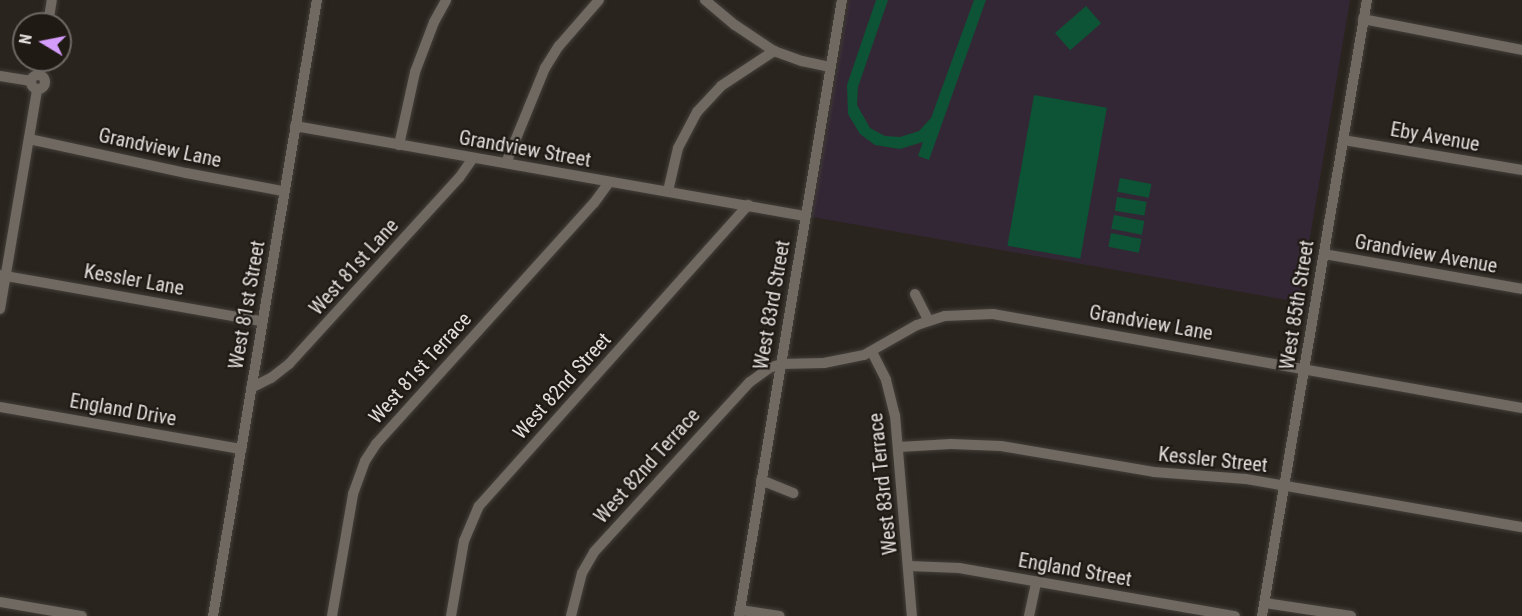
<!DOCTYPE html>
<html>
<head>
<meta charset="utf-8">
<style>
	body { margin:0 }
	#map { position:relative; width:1522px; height:616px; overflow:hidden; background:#29241e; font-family:"Roboto Condensed",sans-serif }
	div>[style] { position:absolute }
	.education>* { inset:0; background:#342735 }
	.green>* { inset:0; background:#0d5335; transform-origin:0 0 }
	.roads { filter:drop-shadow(0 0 2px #443f3a) drop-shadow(0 0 2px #443f3a) }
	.minor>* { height:10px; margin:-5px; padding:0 5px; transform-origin:5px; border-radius:5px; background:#6f6962 }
	.minor>.ring { margin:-5px; padding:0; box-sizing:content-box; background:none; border:10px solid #6f6962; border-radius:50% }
	span { translate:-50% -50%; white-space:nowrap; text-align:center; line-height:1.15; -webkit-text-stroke:4.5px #201a15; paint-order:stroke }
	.street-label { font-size:20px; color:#e1ddda }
	.north { position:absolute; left:12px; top:12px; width:60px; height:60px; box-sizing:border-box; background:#201a15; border:2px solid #6d6864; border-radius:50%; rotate:280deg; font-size:16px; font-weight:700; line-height:24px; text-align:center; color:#e1ddda }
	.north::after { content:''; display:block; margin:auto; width:21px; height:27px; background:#d49cfb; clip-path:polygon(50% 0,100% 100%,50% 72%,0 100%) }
</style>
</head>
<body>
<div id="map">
	<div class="education">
		<i style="clip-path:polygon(849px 0,1350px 0,1299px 302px,812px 217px)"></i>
	</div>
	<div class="green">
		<i style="clip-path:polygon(876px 0,888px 0,858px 87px,857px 105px,870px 128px,885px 136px,900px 137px,919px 131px,931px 118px,974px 0,986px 0,929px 160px,918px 156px,923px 142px,900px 149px,875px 145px,860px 134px,848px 114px,847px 85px)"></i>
		<i style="left:1086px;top:6px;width:23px;height:41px;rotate:49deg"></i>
		<i style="left:1034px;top:95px;width:74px;height:153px;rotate:10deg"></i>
		<i style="left:1120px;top:178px;width:32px;height:14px;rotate:11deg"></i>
		<i style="left:1117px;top:197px;width:30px;height:14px;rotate:9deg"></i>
		<i style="left:1114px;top:215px;width:31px;height:14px;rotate:11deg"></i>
		<i style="left:1111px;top:233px;width:31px;height:14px;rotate:11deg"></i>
	</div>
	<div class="roads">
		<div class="minor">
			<i style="left:705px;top:0;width:39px;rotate:40deg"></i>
			<i style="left:735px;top:25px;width:47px;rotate:33.7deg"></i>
			<i style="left:774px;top:51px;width:30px;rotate:20deg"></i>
			<i style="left:802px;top:61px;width:29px;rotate:12deg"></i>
			<i style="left:1363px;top:19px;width:162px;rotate:11deg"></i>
			<i style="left:48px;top:24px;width:24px;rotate:-81deg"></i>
			<i class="ring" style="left:31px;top:75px;width:4px;height:4px"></i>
			<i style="left:39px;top:75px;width:15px;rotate:-79deg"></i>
			<i style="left:0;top:76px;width:30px;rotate:9deg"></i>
			<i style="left:295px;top:126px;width:518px;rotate:10.01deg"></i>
			<i style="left:29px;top:139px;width:161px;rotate:12.2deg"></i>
			<i style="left:186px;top:173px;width:99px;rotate:10.5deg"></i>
			<i style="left:1343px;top:140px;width:181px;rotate:9.5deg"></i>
			<i style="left:399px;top:145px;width:75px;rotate:-77.6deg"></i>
			<i style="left:415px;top:72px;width:53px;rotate:-69.2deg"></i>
			<i style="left:434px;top:22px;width:25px;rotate:-61deg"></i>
			<i style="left:506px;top:163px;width:103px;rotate:-67.7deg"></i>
			<i style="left:545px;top:68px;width:26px;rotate:-58deg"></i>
			<i style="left:559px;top:46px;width:61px;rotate:-49deg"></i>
			<i style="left:668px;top:191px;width:44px;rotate:-76.9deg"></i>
			<i style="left:678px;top:148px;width:41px;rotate:-62.2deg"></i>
			<i style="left:697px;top:112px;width:35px;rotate:-47deg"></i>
			<i style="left:721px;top:86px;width:64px;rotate:-33.4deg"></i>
			<i style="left:1324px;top:254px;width:201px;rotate:10deg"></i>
			<i style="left:0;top:275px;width:266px;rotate:10deg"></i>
			<i style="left:915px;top:294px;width:29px;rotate:63deg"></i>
			<i style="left:0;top:309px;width:222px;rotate:-80.4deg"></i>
			<i style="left:872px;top:352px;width:31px;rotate:63deg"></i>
			<i style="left:886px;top:380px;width:36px;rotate:76deg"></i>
			<i style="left:895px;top:415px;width:202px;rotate:85.2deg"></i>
			<i style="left:251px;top:388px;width:22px;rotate:-27deg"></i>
			<i style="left:271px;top:378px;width:23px;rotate:-38deg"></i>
			<i style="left:289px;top:364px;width:252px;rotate:-47.6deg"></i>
			<i style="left:459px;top:178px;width:24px;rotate:-55deg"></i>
			<i style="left:0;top:407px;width:245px;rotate:9.9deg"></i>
			<i style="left:899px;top:447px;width:52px;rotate:-3.3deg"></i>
			<i style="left:951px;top:444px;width:50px;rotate:2.3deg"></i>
			<i style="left:1001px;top:446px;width:155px;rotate:9.6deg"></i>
			<i style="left:1154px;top:472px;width:92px;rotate:4.4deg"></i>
			<i style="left:1246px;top:479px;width:280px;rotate:9.9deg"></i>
			<i style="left:761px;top:480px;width:35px;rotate:22deg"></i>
			<i style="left:909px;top:566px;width:50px;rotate:2.3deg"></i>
			<i style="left:959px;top:568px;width:280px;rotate:9.9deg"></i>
			<i style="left:0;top:602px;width:83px;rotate:9.7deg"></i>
			<i style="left:1265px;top:603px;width:87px;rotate:8.6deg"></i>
			<i style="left:740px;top:610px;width:40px;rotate:8.5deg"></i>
			<i style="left:213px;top:616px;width:625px;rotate:-80.42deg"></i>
			<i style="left:332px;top:616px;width:124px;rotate:-80.2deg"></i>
			<i style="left:353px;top:494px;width:35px;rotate:-70deg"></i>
			<i style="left:365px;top:461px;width:20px;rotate:-57deg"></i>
			<i style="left:376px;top:444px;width:325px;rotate:-47.9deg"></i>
			<i style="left:594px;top:203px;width:26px;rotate:-54deg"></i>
			<i style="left:451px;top:616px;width:76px;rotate:-80.2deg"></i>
			<i style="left:464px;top:541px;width:38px;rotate:-67deg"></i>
			<i style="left:479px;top:506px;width:404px;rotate:-48.2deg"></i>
			<i style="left:571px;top:616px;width:44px;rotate:-75.7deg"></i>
			<i style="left:582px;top:573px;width:24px;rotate:-60deg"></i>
			<i style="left:594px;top:552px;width:231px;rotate:-47.5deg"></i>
			<i style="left:750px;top:382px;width:24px;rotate:-36deg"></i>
			<i style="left:769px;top:368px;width:13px;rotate:-18deg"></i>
			<i style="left:781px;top:364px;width:43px;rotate:-1.3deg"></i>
			<i style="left:824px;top:363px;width:41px;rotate:-11.3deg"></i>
			<i style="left:864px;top:355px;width:61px;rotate:-29.5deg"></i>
			<i style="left:917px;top:325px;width:29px;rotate:-18deg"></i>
			<i style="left:945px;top:316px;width:48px;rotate:-2.4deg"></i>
			<i style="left:993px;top:314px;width:537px;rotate:10.08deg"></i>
			<i style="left:739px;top:616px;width:625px;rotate:-80.51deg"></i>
			<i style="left:1029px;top:616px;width:35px;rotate:-78deg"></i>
			<i style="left:1262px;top:616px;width:625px;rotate:-80.33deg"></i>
		</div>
	</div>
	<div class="street-label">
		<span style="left:1435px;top:137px;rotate:10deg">Eby Avenue</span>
		<span style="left:160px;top:148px;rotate:12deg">Grandview Lane</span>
		<span style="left:525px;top:149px;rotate:10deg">Grandview Street</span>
		<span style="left:1426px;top:254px;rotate:10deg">Grandview Avenue</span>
		<span style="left:354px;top:267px;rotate:-48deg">West 81st Lane</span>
		<span style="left:134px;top:280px;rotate:10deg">Kessler Lane</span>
		<span style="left:247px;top:305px;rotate:-80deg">West 81st Street</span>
		<span style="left:772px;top:305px;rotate:-80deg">West 83rd Street</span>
		<span style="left:1297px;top:305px;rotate:-81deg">West 85th Street</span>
		<span style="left:1151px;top:323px;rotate:10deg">Grandview Lane</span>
		<span style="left:420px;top:368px;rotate:-48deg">West 81st Terrace</span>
		<span style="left:562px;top:386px;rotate:-48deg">West 82nd Street</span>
		<span style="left:123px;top:410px;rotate:10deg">England Drive</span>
		<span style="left:1213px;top:460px;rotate:6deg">Kessler Street</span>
		<span style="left:647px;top:466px;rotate:-48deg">West 82nd Terrace</span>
		<span style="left:883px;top:484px;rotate:-96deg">West 83rd Terrace</span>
		<span style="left:1075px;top:570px;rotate:10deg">England Street</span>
	</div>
	<div class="north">N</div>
</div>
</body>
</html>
